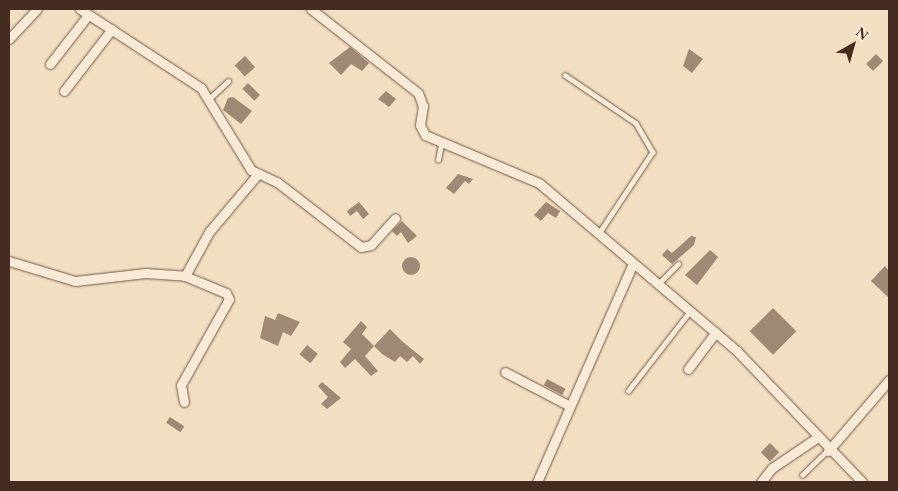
<!DOCTYPE html>
<html>
<head>
<meta charset="utf-8">
<style>
	body { margin:0 }
	#map { position:relative; width:898px; height:491px; overflow:hidden; background:#f2dec1; font-family:"EB Garamond",serif }
	div>[style] { position:absolute }
	.building>* { inset:0; background:#9f8874; transform-origin:0 0 }
	.round { border-radius:50% }
	.roads { filter:drop-shadow(0 0 1px #705848) drop-shadow(0 0 1px #705848) }
	.lane>* { height:4.5px; margin:-2.25px; padding:0 2.25px; transform-origin:2.25px; border-radius:2.25px; background:#f7ead7 }
	.street>* { height:9px; margin:-4.5px; padding:0 4.5px; transform-origin:4.5px; border-radius:4.5px; background:#f7ead7 }
	span { translate:-50% -50%; white-space:nowrap; text-align:center; line-height:1.15; -webkit-text-stroke:5px #f7ead7; paint-order:stroke }
	.frame { position:absolute; inset:0; border:10px solid #452b20; pointer-events:none }
	.north { position:absolute; left:828px; top:20px; width:50px; height:50px; -webkit-text-stroke:4px #f7ead7; paint-order:stroke; rotate:38deg; font-size:14px; font-weight:700; line-height:20px; text-align:center; color:#452b20 }
	.north::after { content:''; display:block; margin:auto; width:18px; height:22px; background:#452b20; clip-path:polygon(50% 0,100% 100%,50% 72%,0 100%) }
</style>
</head>
<body>
<div id="map">
	<div class="building">
		<i style="clip-path:polygon(350px 47px,369px 63px,362px 71px,351px 64px,341px 75px,329px 63px)"></i>
		<i style="clip-path:polygon(689px 49px,703px 59px,692px 73px,683px 66px)"></i>
		<i style="left:876px;top:54px;width:10px;height:14px;rotate:45deg"></i>
		<i style="left:245px;top:56px;width:15px;height:14px;rotate:48deg"></i>
		<i style="left:248px;top:83px;width:17px;height:8px;rotate:45deg"></i>
		<i style="clip-path:polygon(386px 91px,396px 99px,389px 107px,378px 99px)"></i>
		<i style="clip-path:polygon(233px 97px,252px 111px,241px 124px,223px 110px,228px 98px)"></i>
		<i style="clip-path:polygon(458px 174px,473px 179px,469px 184px,465px 181px,454px 194px,446px 188px)"></i>
		<i style="clip-path:polygon(359px 202px,369px 214px,363px 219px,357px 211px,350px 216px,347px 211px)"></i>
		<i style="clip-path:polygon(546px 202px,560px 211px,556px 218px,548px 213px,541px 221px,534px 215px)"></i>
		<i style="clip-path:polygon(402px 221px,417px 236px,408px 243px,401px 232px,397px 236px,392px 231px)"></i>
		<i style="clip-path:polygon(691px 236px,696px 237px,694px 245px,672px 264px,662px 255px,667px 249px,672px 253px)"></i>
		<i style="clip-path:polygon(710px 250px,718px 257px,697px 285px,685px 275px)"></i>
		<i class="round" style="left:402px;top:257px;width:18px;height:18px"></i>
		<i style="clip-path:polygon(885px 266px,889px 271px,889px 298px,871px 281px)"></i>
		<i style="left:773px;top:308px;width:33px;height:33px;rotate:45deg"></i>
		<i style="clip-path:polygon(278px 313px,300px 322px,291px 336px,283px 332px,278px 346px,260px 338px,265px 316px,275px 320px)"></i>
		<i style="clip-path:polygon(361px 321px,367px 327px,362px 334px,374px 346px,365px 356px,378px 371px,371px 376px,355px 359px,345px 368px,340px 362px,351px 349px,343px 342px)"></i>
		<i style="clip-path:polygon(390px 329px,403px 342px,424px 359px,420px 364px,413px 356px,407px 362px,400px 356px,395px 362px,382px 354px,374px 346px)"></i>
		<i style="left:307px;top:345px;width:14px;height:12px;rotate:39deg"></i>
		<i style="left:547px;top:379px;width:21px;height:7px;rotate:28deg"></i>
		<i style="clip-path:polygon(322px 382px,341px 398px,327px 409px,321px 404px,328px 397px,318px 386px)"></i>
		<i style="left:170px;top:417px;width:17px;height:7px;rotate:33deg"></i>
		<i style="left:770px;top:443px;width:13px;height:13px;rotate:45deg"></i>
	</div>
	<div class="roads">
		<div class="lane">
			<i style="left:565px;top:75px;width:86px;rotate:34.1deg"></i>
			<i style="left:636px;top:123px;width:34px;rotate:60deg"></i>
			<i style="left:653px;top:152px;width:98px;rotate:123.4deg"></i>
			<i style="left:209px;top:99px;width:26px;rotate:-43deg"></i>
			<i style="left:438px;top:160px;width:15px;rotate:-79deg"></i>
			<i style="left:659px;top:283px;width:27px;rotate:-45deg"></i>
			<i style="left:628px;top:391px;width:101px;rotate:-52.2deg"></i>
			<i style="left:802px;top:475px;width:36px;rotate:-44deg"></i>
		</div>
		<div class="street">
			<i style="left:80px;top:9px;width:145px;rotate:33.1deg"></i>
			<i style="left:201px;top:88px;width:96px;rotate:58.6deg"></i>
			<i style="left:251px;top:170px;width:29px;rotate:25deg"></i>
			<i style="left:277px;top:182px;width:106px;rotate:37.7deg"></i>
			<i style="left:361px;top:247px;width:10px;rotate:-11deg"></i>
			<i style="left:371px;top:245px;width:36px;rotate:-48deg"></i>
			<i style="left:311px;top:9px;width:136px;rotate:38.1deg"></i>
			<i style="left:418px;top:93px;width:14px;rotate:69deg"></i>
			<i style="left:423px;top:106px;width:19px;rotate:99deg"></i>
			<i style="left:420px;top:125px;width:11px;rotate:63deg"></i>
			<i style="left:425px;top:135px;width:124px;rotate:22.8deg"></i>
			<i style="left:539px;top:183px;width:260px;rotate:40.3deg"></i>
			<i style="left:737px;top:351px;width:181px;rotate:46.3deg"></i>
			<i style="left:9px;top:39px;width:41px;rotate:-47deg"></i>
			<i style="left:50px;top:64px;width:62px;rotate:-52.2deg"></i>
			<i style="left:64px;top:91px;width:78px;rotate:-52.3deg"></i>
			<i style="left:9px;top:261px;width:69px;rotate:16.9deg"></i>
			<i style="left:75px;top:281px;width:71px;rotate:-6.4deg"></i>
			<i style="left:146px;top:273px;width:39px;rotate:4deg"></i>
			<i style="left:688px;top:369px;width:46px;rotate:-52.9deg"></i>
			<i style="left:505px;top:372px;width:71px;rotate:27.6deg"></i>
			<i style="left:184px;top:402px;width:17px;rotate:-100deg"></i>
			<i style="left:181px;top:385px;width:98px;rotate:-60.8deg"></i>
			<i style="left:229px;top:299px;width:7px;rotate:-117deg"></i>
			<i style="left:226px;top:293px;width:44px;rotate:-157.5deg"></i>
			<i style="left:185px;top:276px;width:50px;rotate:-61.4deg"></i>
			<i style="left:209px;top:232px;width:75px;rotate:-49.9deg"></i>
			<i style="left:828px;top:451px;width:94px;rotate:-49.3deg"></i>
			<i style="left:537px;top:482px;width:239px;rotate:-66.3deg"></i>
			<i style="left:761px;top:482px;width:18px;rotate:-52deg"></i>
			<i style="left:772px;top:468px;width:55px;rotate:-34deg"></i>
		</div>
	</div>
	<div class="frame"></div>
	<div class="north">N</div>
</div>
</body>
</html>
